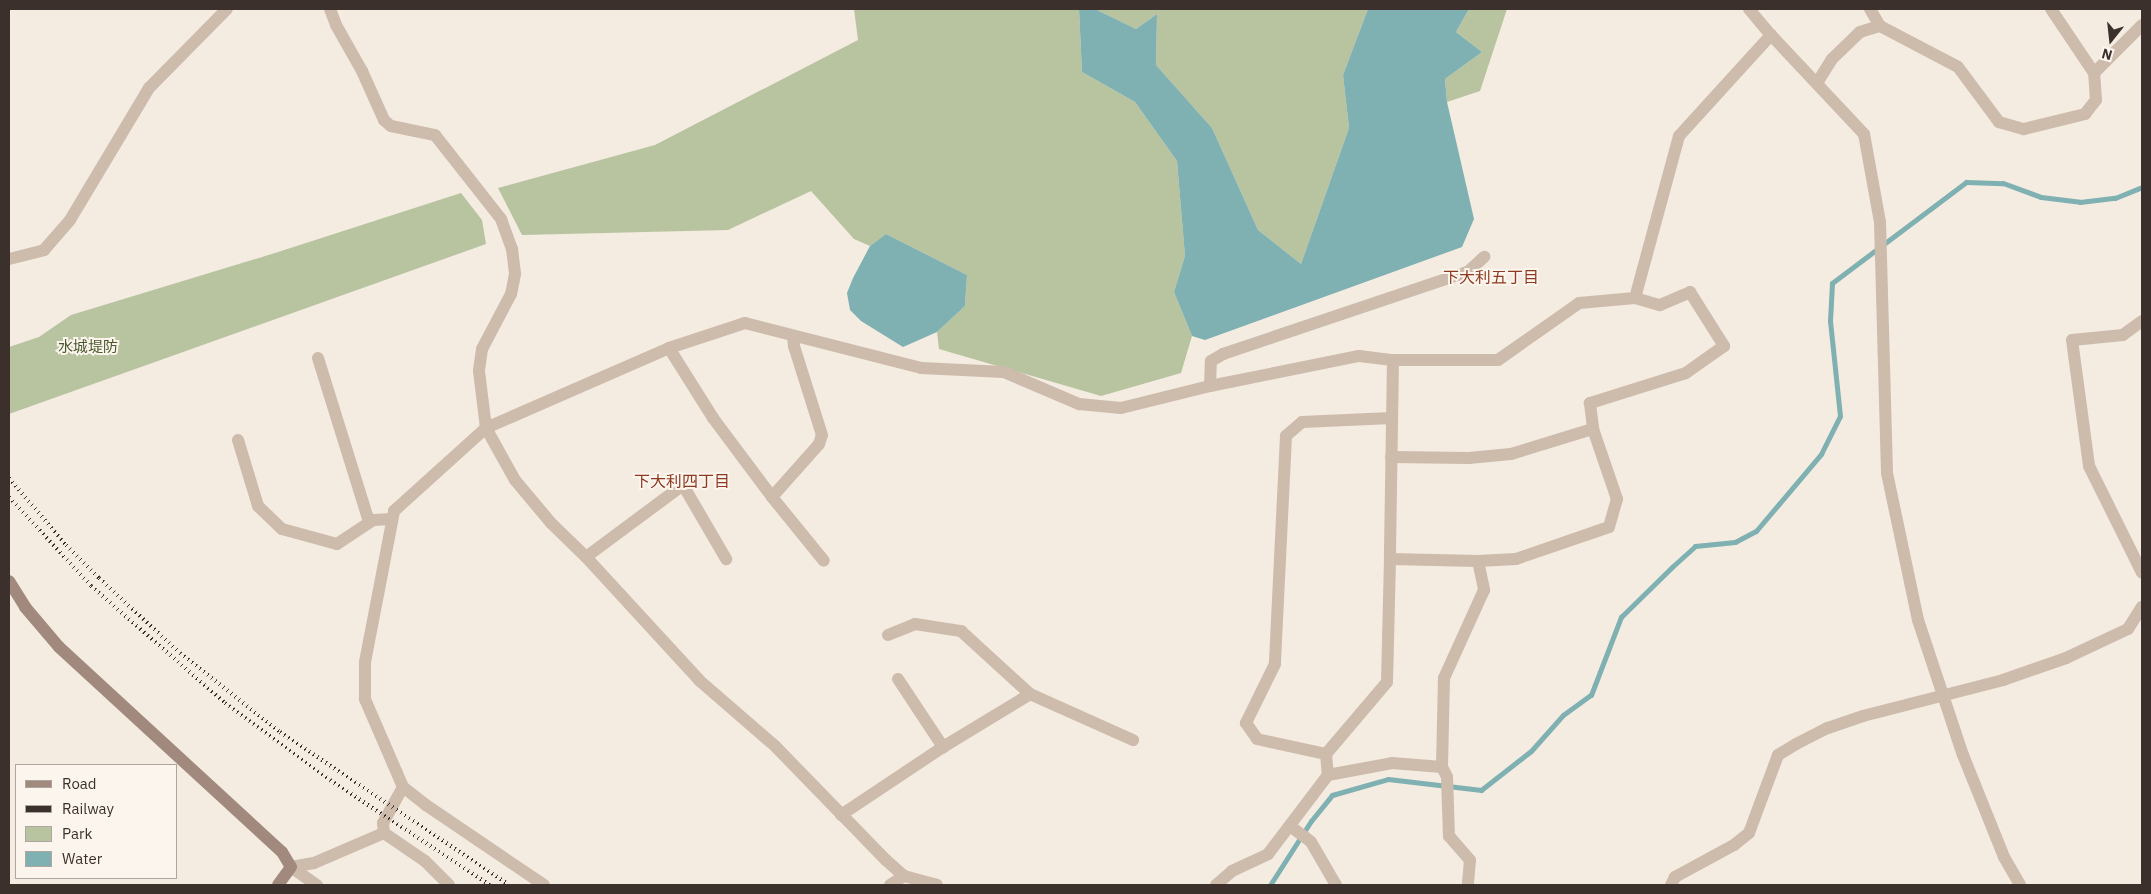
<!DOCTYPE html>
<html>
<head>
<meta charset="utf-8">
<style>
	body { margin:0 }
	#map { position:relative; width:2151px; height:894px; overflow:hidden; background:#f4ebe1; font-family:"IBM Plex Sans","Noto Sans JP",sans-serif }
	div>[style] { position:absolute }
	.green>* { inset:0; background:#b8c4a0 }
	.water>* { inset:0; background:#7fb0b2 }
	.stream>* { height:5px; margin:-2.5px; padding:0 2.5px; transform-origin:2.5px; border-radius:2.5px; background:#7fb0b2 }
	.street>* { height:12px; margin:-6px; padding:0 6px; transform-origin:6px; border-radius:6px; background:#cdbbac }
	.secondary>* { height:12px; margin:-6px; padding:0 6px; transform-origin:6px; border-radius:6px; background:#a18a7d }
	.rail>* { height:4px; margin-top:-2px; transform-origin:0; background:repeating-linear-gradient(90deg,#3b302b 0 1px,transparent 0 5px) }
	span { translate:-50% -50%; white-space:nowrap; text-align:center; line-height:1.15; -webkit-text-stroke:4px #fbf5ee; paint-order:stroke }
	.park-label { font-size:15px; color:#4a5a2e }
	.neighbourhood-label { font-size:16px; color:#8c3b22 }
	.frame { position:absolute; inset:0; border:10px solid #3b302b; pointer-events:none }
	.legend { position:absolute; left:15px; top:764px; width:162px; height:115px; box-sizing:border-box; background:#fbf5ee; border:1px solid #aea6a0; margin:0; padding:6px 9px; list-style:none; font-size:15px; color:#3b302b }
	.legend li { display:flex; align-items:center; gap:10px; height:25px }
	.legend b { width:25px; border:1px solid #aea6a0 }
	.north { position:absolute; left:2086px; top:15px; width:50px; height:50px; -webkit-text-stroke:4px #fbf5ee; paint-order:stroke; rotate:196deg; font-size:14px; font-weight:700; line-height:20px; text-align:center; color:#3b302b }
	.north::after { content:''; display:block; margin:auto; width:18px; height:22px; background:#3b302b; clip-path:polygon(50% 0,100% 100%,50% 72%,0 100%) }
</style>
</head>
<body>
<div id="map">
	<div class="green">
		<i style="clip-path:polygon(854px 9px,1079px 9px,1082px 72px,1135px 102px,1177px 161px,1185px 256px,1174px 292px,1192px 336px,1181px 373px,1101px 396px,939px 349px,937px 332px,965px 306px,967px 275px,886px 234px,870px 246px,854px 239px,811px 191px,728px 230px,522px 235px,498px 188px,655px 145px,858px 40px)"></i>
		<i style="clip-path:polygon(1095px 9px,1368px 9px,1343px 75px,1349px 128px,1301px 264px,1258px 230px,1212px 128px,1156px 65px,1157px 14px,1136px 29px)"></i>
		<i style="clip-path:polygon(1469px 9px,1507px 9px,1480px 91px,1447px 102px,1445px 79px,1482px 52px,1456px 32px)"></i>
		<i style="clip-path:polygon(461px 193px,482px 220px,486px 244px,9px 414px,9px 347px,39px 337px,71px 315px,275px 253px)"></i>
	</div>
	<div class="water">
		<i style="clip-path:polygon(1079px 9px,1095px 9px,1136px 29px,1157px 14px,1156px 65px,1212px 128px,1258px 230px,1301px 264px,1349px 128px,1343px 75px,1368px 9px,1469px 9px,1456px 32px,1482px 52px,1445px 79px,1447px 102px,1474px 219px,1462px 247px,1205px 340px,1192px 336px,1174px 292px,1185px 256px,1177px 161px,1135px 102px,1082px 72px)"></i>
		<i style="clip-path:polygon(886px 234px,967px 275px,965px 306px,937px 332px,903px 347px,861px 321px,850px 310px,847px 293px,853px 278px,870px 246px)"></i>
	</div>
	<div class="stream">
		<i style="left:1270px;top:885px;width:76px;rotate:-57.4deg"></i>
		<i style="left:1311px;top:821px;width:33px;rotate:-51deg"></i>
		<i style="left:1332px;top:795px;width:58px;rotate:-15.9deg"></i>
		<i style="left:1388px;top:779px;width:94px;rotate:6.7deg"></i>
		<i style="left:1481px;top:790px;width:63px;rotate:-38deg"></i>
		<i style="left:1531px;top:751px;width:48px;rotate:-48.4deg"></i>
		<i style="left:1563px;top:715px;width:34px;rotate:-36deg"></i>
		<i style="left:1591px;top:695px;width:84px;rotate:-69deg"></i>
		<i style="left:1621px;top:617px;width:71px;rotate:-44.4deg"></i>
		<i style="left:1672px;top:567px;width:31px;rotate:-42deg"></i>
		<i style="left:1695px;top:546px;width:40px;rotate:-5.7deg"></i>
		<i style="left:1735px;top:542px;width:24px;rotate:-28deg"></i>
		<i style="left:1756px;top:531px;width:101px;rotate:-49.8deg"></i>
		<i style="left:1821px;top:454px;width:42px;rotate:-63.4deg"></i>
		<i style="left:1840px;top:416px;width:96px;rotate:-96deg"></i>
		<i style="left:1830px;top:321px;width:38px;rotate:-87deg"></i>
		<i style="left:1832px;top:283px;width:168px;rotate:-37deg"></i>
		<i style="left:1966px;top:182px;width:37px;rotate:2deg"></i>
		<i style="left:2003px;top:183px;width:40px;rotate:20.2deg"></i>
		<i style="left:2041px;top:197px;width:39px;rotate:7deg"></i>
		<i style="left:2080px;top:202px;width:35px;rotate:-7deg"></i>
		<i style="left:2115px;top:198px;width:29px;rotate:-22deg"></i>
	</div>
	<div class="street">
		<i style="left:330px;top:9px;width:17px;rotate:69deg"></i>
		<i style="left:336px;top:25px;width:53px;rotate:60.5deg"></i>
		<i style="left:362px;top:71px;width:54px;rotate:65.8deg"></i>
		<i style="left:384px;top:120px;width:9px;rotate:41deg"></i>
		<i style="left:391px;top:126px;width:45px;rotate:11.6deg"></i>
		<i style="left:435px;top:135px;width:107px;rotate:51.8deg"></i>
		<i style="left:501px;top:219px;width:32px;rotate:70deg"></i>
		<i style="left:512px;top:249px;width:25px;rotate:83deg"></i>
		<i style="left:515px;top:274px;width:20px;rotate:101deg"></i>
		<i style="left:511px;top:294px;width:62px;rotate:117.8deg"></i>
		<i style="left:482px;top:349px;width:22px;rotate:98deg"></i>
		<i style="left:479px;top:371px;width:57px;rotate:83deg"></i>
		<i style="left:486px;top:428px;width:60px;rotate:60.9deg"></i>
		<i style="left:515px;top:480px;width:56px;rotate:50.1deg"></i>
		<i style="left:551px;top:523px;width:49px;rotate:44.2deg"></i>
		<i style="left:586px;top:557px;width:168px;rotate:47.4deg"></i>
		<i style="left:700px;top:681px;width:99px;rotate:40.9deg"></i>
		<i style="left:775px;top:746px;width:159px;rotate:45.8deg"></i>
		<i style="left:886px;top:860px;width:24px;rotate:42deg"></i>
		<i style="left:904px;top:876px;width:34px;rotate:15deg"></i>
		<i style="left:1749px;top:9px;width:34px;rotate:50deg"></i>
		<i style="left:1771px;top:35px;width:136px;rotate:46.8deg"></i>
		<i style="left:1864px;top:134px;width:89px;rotate:79.7deg"></i>
		<i style="left:1880px;top:222px;width:251px;rotate:88.4deg"></i>
		<i style="left:1887px;top:473px;width:150px;rotate:78.1deg"></i>
		<i style="left:1918px;top:620px;width:142px;rotate:71.6deg"></i>
		<i style="left:1963px;top:755px;width:110px;rotate:68.1deg"></i>
		<i style="left:2004px;top:857px;width:32px;rotate:60deg"></i>
		<i style="left:1870px;top:9px;width:20px;rotate:60deg"></i>
		<i style="left:2051px;top:9px;width:77px;rotate:56.1deg"></i>
		<i style="left:1817px;top:83px;width:28px;rotate:-58deg"></i>
		<i style="left:1832px;top:59px;width:39px;rotate:-44deg"></i>
		<i style="left:1860px;top:32px;width:21px;rotate:-17deg"></i>
		<i style="left:1880px;top:26px;width:88px;rotate:27.7deg"></i>
		<i style="left:1958px;top:67px;width:69px;rotate:53.3deg"></i>
		<i style="left:1999px;top:122px;width:26px;rotate:16deg"></i>
		<i style="left:2024px;top:129px;width:63px;rotate:-13.8deg"></i>
		<i style="left:2085px;top:114px;width:18px;rotate:-52deg"></i>
		<i style="left:2096px;top:100px;width:27px;rotate:-94deg"></i>
		<i style="left:2094px;top:73px;width:68px;rotate:-45deg"></i>
		<i style="left:9px;top:259px;width:36px;rotate:-14deg"></i>
		<i style="left:44px;top:250px;width:40px;rotate:-49deg"></i>
		<i style="left:70px;top:220px;width:154px;rotate:-59.1deg"></i>
		<i style="left:149px;top:88px;width:111px;rotate:-45.4deg"></i>
		<i style="left:1635px;top:298px;width:168px;rotate:-74.8deg"></i>
		<i style="left:1679px;top:136px;width:137px;rotate:-47.7deg"></i>
		<i style="left:2142px;top:321px;width:24px;rotate:144deg"></i>
		<i style="left:2123px;top:335px;width:51px;rotate:174.4deg"></i>
		<i style="left:2072px;top:340px;width:127px;rotate:82.3deg"></i>
		<i style="left:2089px;top:466px;width:119px;rotate:63.6deg"></i>
		<i style="left:669px;top:348px;width:83px;rotate:57.8deg"></i>
		<i style="left:713px;top:418px;width:99px;rotate:53.2deg"></i>
		<i style="left:772px;top:497px;width:82px;rotate:50.9deg"></i>
		<i style="left:318px;top:358px;width:172px;rotate:72.7deg"></i>
		<i style="left:1393px;top:360px;width:199px;rotate:90.9deg"></i>
		<i style="left:1390px;top:559px;width:88px;rotate:1.3deg"></i>
		<i style="left:1210px;top:386px;width:25px;rotate:-88deg"></i>
		<i style="left:1211px;top:361px;width:14px;rotate:-30deg"></i>
		<i style="left:1223px;top:354px;width:260px;rotate:-18.6deg"></i>
		<i style="left:1469px;top:271px;width:21px;rotate:-43deg"></i>
		<i style="left:1391px;top:418px;width:89px;rotate:177.4deg"></i>
		<i style="left:1302px;top:422px;width:21px;rotate:139deg"></i>
		<i style="left:1286px;top:436px;width:228px;rotate:92.8deg"></i>
		<i style="left:1275px;top:664px;width:66px;rotate:116.2deg"></i>
		<i style="left:1246px;top:723px;width:19px;rotate:55deg"></i>
		<i style="left:1257px;top:739px;width:71px;rotate:12.3deg"></i>
		<i style="left:1326px;top:754px;width:21px;rotate:85deg"></i>
		<i style="left:1328px;top:775px;width:65px;rotate:-10.6deg"></i>
		<i style="left:1392px;top:763px;width:50px;rotate:4.6deg"></i>
		<i style="left:238px;top:440px;width:69px;rotate:73.1deg"></i>
		<i style="left:258px;top:506px;width:33px;rotate:44deg"></i>
		<i style="left:282px;top:529px;width:57px;rotate:15.3deg"></i>
		<i style="left:337px;top:544px;width:43px;rotate:-33.7deg"></i>
		<i style="left:373px;top:520px;width:19px;rotate:-3deg"></i>
		<i style="left:1391px;top:457px;width:78px;rotate:0.7deg"></i>
		<i style="left:1469px;top:458px;width:42px;rotate:-5.4deg"></i>
		<i style="left:1511px;top:454px;width:86px;rotate:-17deg"></i>
		<i style="left:772px;top:497px;width:71px;rotate:-48.4deg"></i>
		<i style="left:819px;top:444px;width:9px;rotate:-72deg"></i>
		<i style="left:822px;top:435px;width:93px;rotate:-107.5deg"></i>
		<i style="left:794px;top:346px;width:9px;rotate:-96deg"></i>
		<i style="left:586px;top:557px;width:121px;rotate:-36.6deg"></i>
		<i style="left:683px;top:485px;width:86px;rotate:59.8deg"></i>
		<i style="left:888px;top:635px;width:29px;rotate:-22deg"></i>
		<i style="left:915px;top:624px;width:47px;rotate:8.7deg"></i>
		<i style="left:961px;top:631px;width:93px;rotate:42.4deg"></i>
		<i style="left:1030px;top:694px;width:113px;rotate:24.1deg"></i>
		<i style="left:898px;top:679px;width:82px;rotate:56.5deg"></i>
		<i style="left:1326px;top:754px;width:94px;rotate:-49.7deg"></i>
		<i style="left:1387px;top:682px;width:123px;rotate:-88.6deg"></i>
		<i style="left:841px;top:815px;width:123px;rotate:-33.7deg"></i>
		<i style="left:943px;top:747px;width:102px;rotate:-31.3deg"></i>
		<i style="left:1290px;top:826px;width:26px;rotate:37deg"></i>
		<i style="left:1311px;top:842px;width:50px;rotate:59.8deg"></i>
		<i style="left:384px;top:833px;width:50px;rotate:34.3deg"></i>
		<i style="left:425px;top:861px;width:34px;rotate:45deg"></i>
		<i style="left:291px;top:867px;width:23px;rotate:-10deg"></i>
		<i style="left:314px;top:863px;width:76px;rotate:-23.2deg"></i>
		<i style="left:384px;top:833px;width:10px;rotate:-96deg"></i>
		<i style="left:383px;top:823px;width:41px;rotate:-60.9deg"></i>
		<i style="left:291px;top:867px;width:32px;rotate:35deg"></i>
		<i style="left:544px;top:885px;width:143px;rotate:-145.9deg"></i>
		<i style="left:426px;top:805px;width:29px;rotate:-142deg"></i>
		<i style="left:403px;top:787px;width:96px;rotate:-113.4deg"></i>
		<i style="left:365px;top:699px;width:37px;rotate:-90deg"></i>
		<i style="left:365px;top:662px;width:154px;rotate:-79.1deg"></i>
		<i style="left:394px;top:511px;width:124px;rotate:-42.1deg"></i>
		<i style="left:486px;top:428px;width:200px;rotate:-23.6deg"></i>
		<i style="left:669px;top:348px;width:80px;rotate:-18.2deg"></i>
		<i style="left:745px;top:323px;width:182px;rotate:14.3deg"></i>
		<i style="left:921px;top:368px;width:83px;rotate:2.8deg"></i>
		<i style="left:1004px;top:372px;width:82px;rotate:23.1deg"></i>
		<i style="left:1079px;top:404px;width:42px;rotate:5.4deg"></i>
		<i style="left:1121px;top:408px;width:92px;rotate:-13.9deg"></i>
		<i style="left:1210px;top:386px;width:152px;rotate:-11.4deg"></i>
		<i style="left:1359px;top:356px;width:34px;rotate:7deg"></i>
		<i style="left:1393px;top:360px;width:105px"></i>
		<i style="left:1498px;top:360px;width:99px;rotate:-35.1deg"></i>
		<i style="left:1579px;top:303px;width:56px;rotate:-5.1deg"></i>
		<i style="left:1635px;top:298px;width:26px;rotate:16deg"></i>
		<i style="left:1660px;top:305px;width:33px;rotate:-23deg"></i>
		<i style="left:1690px;top:292px;width:64px;rotate:57.8deg"></i>
		<i style="left:1724px;top:346px;width:47px;rotate:144.6deg"></i>
		<i style="left:1686px;top:373px;width:101px;rotate:162.6deg"></i>
		<i style="left:1590px;top:403px;width:26px;rotate:83deg"></i>
		<i style="left:1593px;top:429px;width:74px;rotate:71.1deg"></i>
		<i style="left:1617px;top:499px;width:29px;rotate:106deg"></i>
		<i style="left:1609px;top:527px;width:98px;rotate:161deg"></i>
		<i style="left:1516px;top:559px;width:38px;rotate:177deg"></i>
		<i style="left:1478px;top:561px;width:30px;rotate:78deg"></i>
		<i style="left:1484px;top:590px;width:97px;rotate:114.4deg"></i>
		<i style="left:1444px;top:678px;width:89px;rotate:91.3deg"></i>
		<i style="left:1442px;top:767px;width:11px;rotate:63deg"></i>
		<i style="left:1447px;top:777px;width:59px;rotate:88.1deg"></i>
		<i style="left:1449px;top:836px;width:32px;rotate:49deg"></i>
		<i style="left:1470px;top:860px;width:25px;rotate:95deg"></i>
		<i style="left:890px;top:885px;width:17px;rotate:-33deg"></i>
		<i style="left:1216px;top:885px;width:21px;rotate:-41deg"></i>
		<i style="left:1232px;top:871px;width:40px;rotate:-25deg"></i>
		<i style="left:1268px;top:854px;width:99px;rotate:-52.8deg"></i>
		<i style="left:1671px;top:885px;width:9px;rotate:-63deg"></i>
		<i style="left:1675px;top:877px;width:67px;rotate:-28.5deg"></i>
		<i style="left:1734px;top:845px;width:19px;rotate:-39deg"></i>
		<i style="left:1749px;top:833px;width:83px;rotate:-69.6deg"></i>
		<i style="left:1778px;top:755px;width:21px;rotate:-31deg"></i>
		<i style="left:1796px;top:744px;width:36px;rotate:-27deg"></i>
		<i style="left:1828px;top:728px;width:37px;rotate:-19deg"></i>
		<i style="left:1863px;top:716px;width:145px;rotate:-14.4deg"></i>
		<i style="left:2003px;top:680px;width:67px;rotate:-19.2deg"></i>
		<i style="left:2066px;top:658px;width:68px;rotate:-25.1deg"></i>
		<i style="left:2128px;top:629px;width:26px;rotate:-58deg"></i>
	</div>
	<div class="secondary">
		<i style="left:9px;top:581px;width:31px;rotate:58deg"></i>
		<i style="left:25px;top:607px;width:52px;rotate:49.6deg"></i>
		<i style="left:59px;top:647px;width:303px;rotate:42.6deg"></i>
		<i style="left:282px;top:852px;width:17px;rotate:59deg"></i>
		<i style="left:291px;top:867px;width:22px;rotate:126deg"></i>
	</div>
	<div class="rail">
		<i style="left:9px;top:478px;width:88px;rotate:49.6deg"></i>
		<i style="left:66px;top:545px;width:47px;rotate:45deg"></i>
		<i style="left:99px;top:578px;width:110px;rotate:42.8deg"></i>
		<i style="left:180px;top:653px;width:127px;rotate:38.3deg"></i>
		<i style="left:280px;top:732px;width:275px;rotate:33.7deg"></i>
		<i style="left:9px;top:497px;width:121px;rotate:47.3deg"></i>
		<i style="left:91px;top:586px;width:178px;rotate:41.1deg"></i>
		<i style="left:225px;top:703px;width:130px;rotate:36.3deg"></i>
		<i style="left:330px;top:780px;width:191px;rotate:33.3deg"></i>
	</div>
	<div class="park-label">
		<span style="left:88px;top:347px">水城堤防</span>
	</div>
	<div class="neighbourhood-label">
		<span style="left:1491px;top:277px">下大利五丁目</span>
		<span style="left:682px;top:481px">下大利四丁目</span>
	</div>
	<div class="frame"></div>
	<ul class="legend">
	<li><b style="height:6px;background:#a18a7d"></b>Road</li>
	<li><b style="height:6px;background:#3b302b"></b>Railway</li>
	<li><b style="height:14px;background:#b8c4a0"></b>Park</li>
	<li><b style="height:14px;background:#7fb0b2"></b>Water</li>
	</ul>
	<div class="north">N</div>
</div>
</body>
</html>
